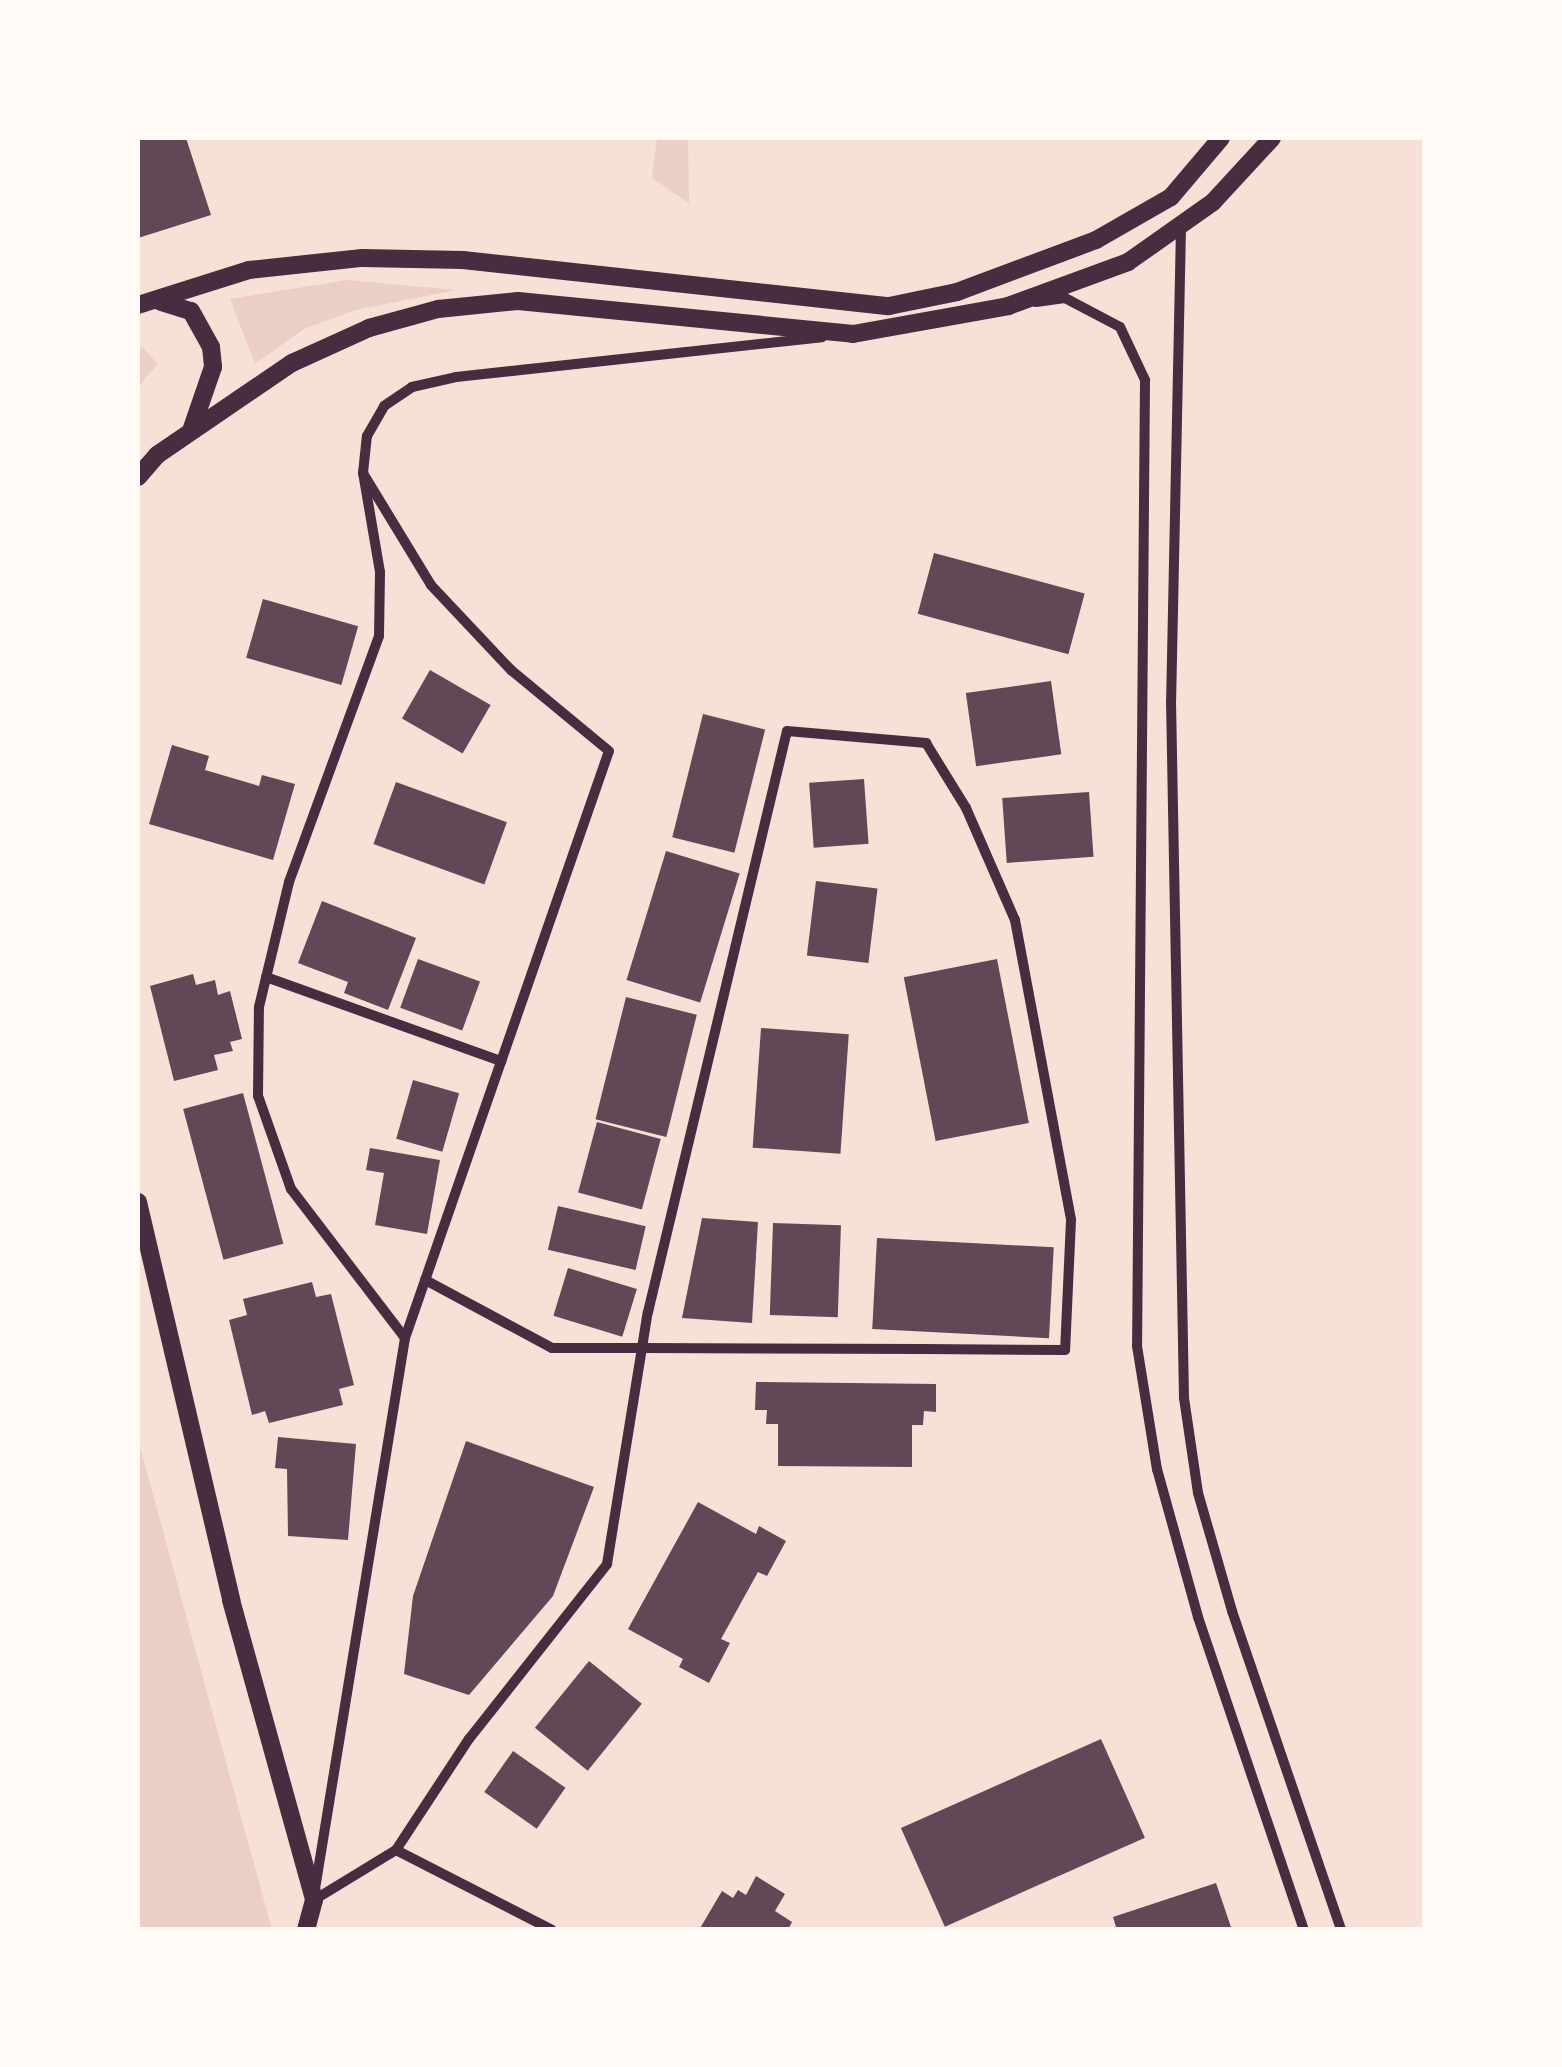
<!DOCTYPE html>
<html>
<head>
<meta charset="utf-8">
<style>
	body { margin:0 }
	#map { position:relative; width:1562px; height:2067px; overflow:hidden; background:#f7e1d7; font-family:"Fira Sans",sans-serif }
	div>[style] { position:absolute }
	.green>* { inset:0; background:#ebcfc5 }
	.building>* { inset:0; background:#644757; transform-origin:0 0 }
	.minor>* { height:10px; margin:-5px; padding:0 5px; transform-origin:5px; border-radius:5px; background:#4a2c40 }
	.tertiary>* { height:18px; margin:-9px; padding:0 9px; transform-origin:9px; border-radius:9px; background:#4a2c40 }
	span { translate:-50% -50%; white-space:nowrap; text-align:center; line-height:1.15; -webkit-text-stroke:10px #fffaf5; paint-order:stroke }
	.frame { position:absolute; inset:0; border:140px solid #fffaf5; pointer-events:none }
</style>
</head>
<body>
<div id="map">
	<div class="green">
		<i style="clip-path:polygon(657px 138px,688px 138px,689px 203px,652px 178px)"></i>
		<i style="clip-path:polygon(347px 280px,457px 290px,355px 310px,304px 329px,255px 364px,230px 299px)"></i>
		<i style="clip-path:polygon(143px 348px,158px 364px,138px 387px,138px 349px)"></i>
		<i style="clip-path:polygon(138px 1439px,218px 1733px,272px 1929px,138px 1929px)"></i>
	</div>
	<div class="building">
		<i style="clip-path:polygon(138px 138px,186px 138px,211px 215px,138px 238px)"></i>
		<i style="left:934px;top:553px;width:156px;height:63px;rotate:15deg"></i>
		<i style="left:263px;top:599px;width:99px;height:61px;rotate:16deg"></i>
		<i style="left:430px;top:670px;width:70px;height:56px;rotate:30deg"></i>
		<i style="left:1051px;top:681px;width:74px;height:86px;rotate:82deg"></i>
		<i style="left:703px;top:714px;width:64px;height:127px;rotate:14deg"></i>
		<i style="clip-path:polygon(172px 745px,209px 756px,205px 770px,259px 786px,262px 775px,295px 784px,273px 860px,149px 824px)"></i>
		<i style="left:864px;top:779px;width:65px;height:55px;rotate:86deg"></i>
		<i style="left:396px;top:782px;width:118px;height:66px;rotate:20deg"></i>
		<i style="left:1089px;top:792px;width:65px;height:87px;rotate:86deg"></i>
		<i style="left:666px;top:851px;width:77px;height:135px;rotate:17deg"></i>
		<i style="left:816px;top:881px;width:62px;height:75px;rotate:7deg"></i>
		<i style="clip-path:polygon(322px 901px,416px 938px,388px 1010px,344px 993px,348px 982px,298px 963px)"></i>
		<i style="left:418px;top:959px;width:66px;height:52px;rotate:20deg"></i>
		<i style="left:997px;top:959px;width:167px;height:95px;rotate:79deg"></i>
		<i style="clip-path:polygon(193px 974px,196px 985px,215px 980px,218px 995px,230px 991px,242px 1039px,230px 1042px,233px 1051px,214px 1055px,218px 1070px,174px 1081px,150px 986px)"></i>
		<i style="left:626px;top:997px;width:73px;height:126px;rotate:14deg"></i>
		<i style="left:761px;top:1028px;width:88px;height:120px;rotate:4deg"></i>
		<i style="left:413px;top:1080px;width:48px;height:61px;rotate:16deg"></i>
		<i style="left:243px;top:1093px;width:156px;height:62px;rotate:75deg"></i>
		<i style="left:597px;top:1122px;width:66px;height:73px;rotate:15deg"></i>
		<i style="clip-path:polygon(370px 1148px,440px 1160px,427px 1234px,375px 1225px,384px 1173px,366px 1170px)"></i>
		<i style="left:558px;top:1206px;width:90px;height:45px;rotate:13deg"></i>
		<i style="clip-path:polygon(702px 1218px,758px 1222px,752px 1323px,682px 1318px)"></i>
		<i style="left:773px;top:1223px;width:68px;height:92px;rotate:2deg"></i>
		<i style="left:877px;top:1238px;width:177px;height:91px;rotate:3deg"></i>
		<i style="left:568px;top:1268px;width:72px;height:50px;rotate:17deg"></i>
		<i style="clip-path:polygon(312px 1282px,316px 1297px,331px 1294px,354px 1385px,339px 1389px,343px 1405px,269px 1423px,265px 1411px,252px 1415px,229px 1320px,247px 1315px,243px 1299px)"></i>
		<i style="clip-path:polygon(756px 1382px,936px 1384px,936px 1412px,924px 1411px,923px 1425px,912px 1425px,912px 1467px,778px 1466px,778px 1424px,766px 1424px,767px 1410px,755px 1410px)"></i>
		<i style="clip-path:polygon(278px 1437px,356px 1444px,348px 1540px,288px 1536px,287px 1469px,275px 1468px)"></i>
		<i style="clip-path:polygon(466px 1441px,594px 1487px,553px 1596px,469px 1695px,404px 1674px,413px 1596px)"></i>
		<i style="clip-path:polygon(698px 1502px,756px 1534px,759px 1526px,786px 1541px,767px 1576px,758px 1572px,721px 1639px,730px 1643px,709px 1683px,679px 1667px,683px 1659px,628px 1629px)"></i>
		<i style="left:589px;top:1661px;width:68px;height:86px;rotate:39deg"></i>
		<i style="left:1101px;top:1739px;width:108px;height:219px;rotate:66deg"></i>
		<i style="left:513px;top:1751px;width:64px;height:50px;rotate:35deg"></i>
		<i style="clip-path:polygon(756px 1876px,785px 1894px,775px 1911px,792px 1922px,788px 1930px,699px 1930px,722px 1891px,733px 1898px,738px 1890px,746px 1895px)"></i>
		<i style="clip-path:polygon(1216px 1883px,1232px 1930px,1117px 1930px,1113px 1917px)"></i>
	</div>
	<div class="minor">
		<i style="left:1181px;top:228px;width:473px;rotate:91.2deg"></i>
		<i style="left:1171px;top:701px;width:697px;rotate:88.93deg"></i>
		<i style="left:1184px;top:1398px;width:96px;rotate:81.6deg"></i>
		<i style="left:1198px;top:1493px;width:123px;rotate:73.9deg"></i>
		<i style="left:1232px;top:1611px;width:337px;rotate:71.1deg"></i>
		<i style="left:1036px;top:302px;width:29px;rotate:-8deg"></i>
		<i style="left:1065px;top:298px;width:62px;rotate:27.8deg"></i>
		<i style="left:1120px;top:327px;width:59px;rotate:64.7deg"></i>
		<i style="left:1145px;top:380px;width:966px;rotate:90.47deg"></i>
		<i style="left:1137px;top:1346px;width:125px;rotate:80.8deg"></i>
		<i style="left:1157px;top:1469px;width:154px;rotate:74.5deg"></i>
		<i style="left:1198px;top:1617px;width:330px;rotate:71.3deg"></i>
		<i style="left:266px;top:977px;width:250px;rotate:19.7deg"></i>
		<i style="left:405px;top:1338px;width:188px;rotate:-127.4deg"></i>
		<i style="left:291px;top:1189px;width:99px;rotate:-109.5deg"></i>
		<i style="left:258px;top:1096px;width:89px;rotate:-89.4deg"></i>
		<i style="left:259px;top:1007px;width:129px;rotate:-76.5deg"></i>
		<i style="left:289px;top:882px;width:262px;rotate:-69.9deg"></i>
		<i style="left:379px;top:636px;width:64px;rotate:-89.1deg"></i>
		<i style="left:380px;top:572px;width:100px;rotate:-99.7deg"></i>
		<i style="left:363px;top:473px;width:37px;rotate:-84deg"></i>
		<i style="left:367px;top:436px;width:34px;rotate:-60deg"></i>
		<i style="left:384px;top:406px;width:34px;rotate:-34deg"></i>
		<i style="left:412px;top:387px;width:45px;rotate:-12.8deg"></i>
		<i style="left:456px;top:377px;width:368px;rotate:-6.2deg"></i>
		<i style="left:396px;top:1850px;width:175px;rotate:27.1deg"></i>
		<i style="left:315px;top:1889px;width:558px;rotate:-80.72deg"></i>
		<i style="left:405px;top:1338px;width:621px;rotate:-70.84deg"></i>
		<i style="left:609px;top:751px;width:127px;rotate:-140.4deg"></i>
		<i style="left:511px;top:670px;width:117px;rotate:-133.3deg"></i>
		<i style="left:431px;top:585px;width:131px;rotate:-121.3deg"></i>
		<i style="left:314px;top:1900px;width:96px;rotate:-31.4deg"></i>
		<i style="left:396px;top:1850px;width:133px;rotate:-56.7deg"></i>
		<i style="left:469px;top:1739px;width:223px;rotate:-51.7deg"></i>
		<i style="left:607px;top:1564px;width:219px;rotate:-80.8deg"></i>
		<i style="left:642px;top:1348px;width:36px;rotate:-81deg"></i>
		<i style="left:648px;top:1312px;width:597px;rotate:-76.55deg"></i>
		<i style="left:787px;top:731px;width:140px;rotate:4.9deg"></i>
		<i style="left:926px;top:743px;width:76px;rotate:58.4deg"></i>
		<i style="left:966px;top:808px;width:122px;rotate:66.4deg"></i>
		<i style="left:1015px;top:920px;width:305px;rotate:79.4deg"></i>
		<i style="left:1071px;top:1220px;width:130px;rotate:92.6deg"></i>
		<i style="left:1065px;top:1350px;width:142px;rotate:-179.6deg"></i>
		<i style="left:923px;top:1349px;width:281px;rotate:-179.8deg"></i>
		<i style="left:642px;top:1348px;width:90px;rotate:180deg"></i>
		<i style="left:552px;top:1348px;width:144px;rotate:-151.8deg"></i>
	</div>
	<div class="tertiary">
		<i style="left:161px;top:302px;width:31px;rotate:17deg"></i>
		<i style="left:191px;top:311px;width:41px;rotate:60.9deg"></i>
		<i style="left:211px;top:347px;width:20px;rotate:84deg"></i>
		<i style="left:213px;top:367px;width:68px;rotate:109deg"></i>
		<i style="left:138px;top:305px;width:116px;rotate:-17.5deg"></i>
		<i style="left:249px;top:270px;width:114px;rotate:-6.1deg"></i>
		<i style="left:362px;top:258px;width:101px;rotate:1.1deg"></i>
		<i style="left:463px;top:260px;width:428px;rotate:6.2deg"></i>
		<i style="left:889px;top:306px;width:69px;rotate:-11.6deg"></i>
		<i style="left:957px;top:292px;width:148px;rotate:-20.5deg"></i>
		<i style="left:1096px;top:240px;width:86px;rotate:-29.8deg"></i>
		<i style="left:1171px;top:197px;width:77px;rotate:-49.7deg"></i>
		<i style="left:138px;top:477px;width:29px;rotate:-49deg"></i>
		<i style="left:157px;top:455px;width:163px;rotate:-34.3deg"></i>
		<i style="left:292px;top:363px;width:85px;rotate:-24.4deg"></i>
		<i style="left:369px;top:328px;width:72px;rotate:-15.4deg"></i>
		<i style="left:438px;top:309px;width:80px;rotate:-5.7deg"></i>
		<i style="left:518px;top:301px;width:337px;rotate:5.6deg"></i>
		<i style="left:853px;top:334px;width:158px;rotate:-10.2deg"></i>
		<i style="left:1008px;top:306px;width:128px;rotate:-20.1deg"></i>
		<i style="left:1128px;top:262px;width:104px;rotate:-35.2deg"></i>
		<i style="left:1213px;top:202px;width:87px;rotate:-47.3deg"></i>
		<i style="left:138px;top:1202px;width:409px;rotate:76.8deg"></i>
		<i style="left:231px;top:1600px;width:311px;rotate:74.5deg"></i>
		<i style="left:314px;top:1900px;width:31px;rotate:105deg"></i>
	</div>
	<div class="frame"></div>
</div>
</body>
</html>
